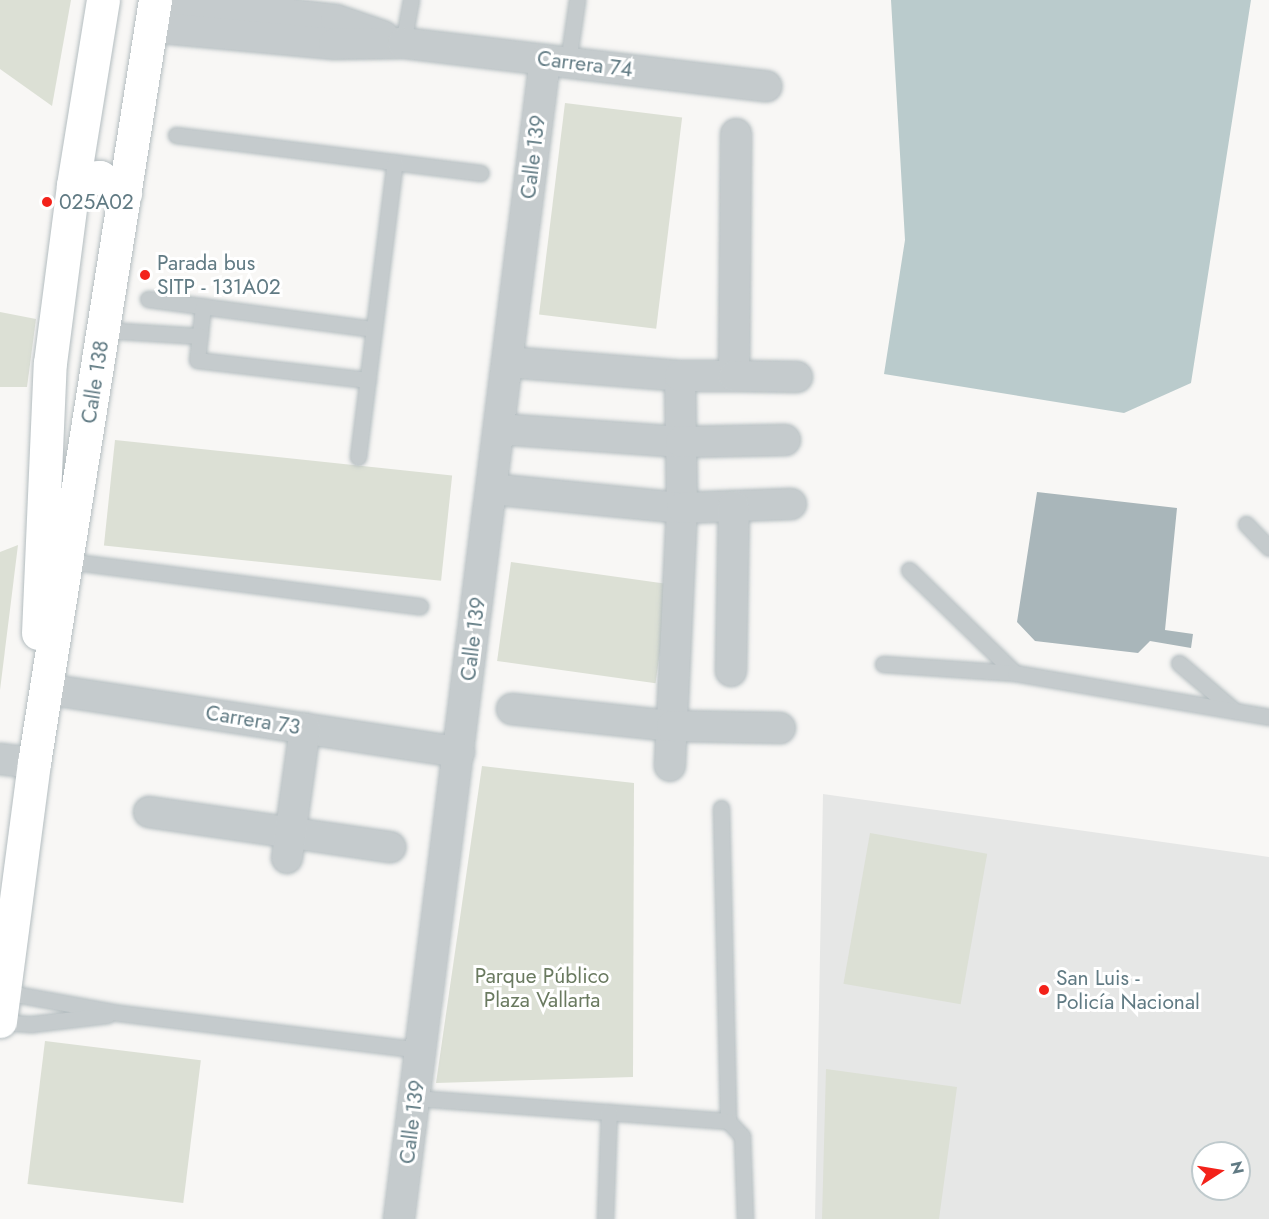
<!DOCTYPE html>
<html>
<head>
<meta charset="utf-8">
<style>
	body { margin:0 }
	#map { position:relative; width:1269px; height:1219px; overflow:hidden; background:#f8f7f5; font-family:Jost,sans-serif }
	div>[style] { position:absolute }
	.built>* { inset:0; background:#e6e7e6 }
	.green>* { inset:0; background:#dce0d5; transform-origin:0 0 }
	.water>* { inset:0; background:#bacbcc }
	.building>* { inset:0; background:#a9b6ba }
	.roads { filter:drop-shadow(0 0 2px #b4bdc0) drop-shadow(0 0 2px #b4bdc0) }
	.lane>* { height:15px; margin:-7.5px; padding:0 7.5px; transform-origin:7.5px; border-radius:7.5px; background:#c5cbcd }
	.street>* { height:30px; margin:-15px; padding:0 15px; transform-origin:15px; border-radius:15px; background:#c5cbcd }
	.secondary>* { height:33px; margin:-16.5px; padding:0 16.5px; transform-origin:16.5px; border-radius:16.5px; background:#fff }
	.dots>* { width:16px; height:16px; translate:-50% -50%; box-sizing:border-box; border:3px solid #fff; border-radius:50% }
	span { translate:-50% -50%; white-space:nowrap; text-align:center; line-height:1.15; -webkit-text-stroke:6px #fff; paint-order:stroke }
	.street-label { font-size:21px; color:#607a83 }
	.poi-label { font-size:21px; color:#607a83 }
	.left { translate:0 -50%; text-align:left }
	.park-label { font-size:21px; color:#6a7a60 }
	.north { position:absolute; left:1191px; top:1141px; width:60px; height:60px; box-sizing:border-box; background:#fff; border:2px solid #bfcacd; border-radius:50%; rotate:78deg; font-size:16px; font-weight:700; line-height:24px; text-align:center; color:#607a83 }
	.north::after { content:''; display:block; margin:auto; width:21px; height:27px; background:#f3221a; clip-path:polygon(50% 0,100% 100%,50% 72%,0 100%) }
</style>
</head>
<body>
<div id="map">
	<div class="built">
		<i style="clip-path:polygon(evenodd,823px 794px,1269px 857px,1269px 1219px,815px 1219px,823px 794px,1203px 1153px,1239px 1153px,1239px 1189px,1203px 1189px,1203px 1153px)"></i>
	</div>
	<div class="green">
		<i style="clip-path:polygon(0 0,71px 0,52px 106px,0 69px)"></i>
		<i style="left:565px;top:103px;width:118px;height:213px;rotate:7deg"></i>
		<i style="clip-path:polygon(0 312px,36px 319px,27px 387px,0 387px)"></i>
		<i style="left:115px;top:440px;width:339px;height:106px;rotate:6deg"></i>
		<i style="clip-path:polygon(18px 545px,0 690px,0 552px)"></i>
		<i style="left:511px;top:562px;width:160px;height:100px;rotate:8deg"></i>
		<i style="clip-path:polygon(482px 766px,634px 783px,633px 1077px,436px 1083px)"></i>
		<i style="left:870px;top:833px;width:119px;height:153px;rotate:10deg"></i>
		<i style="left:45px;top:1041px;width:157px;height:144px;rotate:7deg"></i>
		<i style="clip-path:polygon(826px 1069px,957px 1087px,939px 1219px,822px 1219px)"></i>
	</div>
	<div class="water">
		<i style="clip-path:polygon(891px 0,1251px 0,1191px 383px,1124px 413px,884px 374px,905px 240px)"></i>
	</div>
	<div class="building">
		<i style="clip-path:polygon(1037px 492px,1177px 508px,1165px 630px,1193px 634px,1191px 648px,1150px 641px,1138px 653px,1035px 641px,1017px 622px)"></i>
	</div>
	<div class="roads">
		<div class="lane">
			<i style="left:403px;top:43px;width:44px;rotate:-79.5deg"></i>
			<i style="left:568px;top:62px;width:63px;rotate:-81.7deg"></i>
			<i style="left:176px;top:135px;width:307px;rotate:7.1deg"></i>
			<i style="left:148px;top:299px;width:228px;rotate:7.6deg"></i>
			<i style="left:203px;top:306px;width:54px;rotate:96.3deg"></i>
			<i style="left:197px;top:360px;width:172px;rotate:6.7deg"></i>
			<i style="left:104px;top:330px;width:96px;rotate:3.6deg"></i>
			<i style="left:358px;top:457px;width:297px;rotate:-82.9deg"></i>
			<i style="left:1246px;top:524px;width:33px;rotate:46deg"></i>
			<i style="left:67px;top:561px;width:356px;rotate:7.3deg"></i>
			<i style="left:909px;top:570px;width:148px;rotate:44.2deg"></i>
			<i style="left:1179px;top:663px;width:74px;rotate:40.6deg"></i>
			<i style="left:883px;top:664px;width:132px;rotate:3.9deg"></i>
			<i style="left:1015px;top:673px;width:258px;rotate:9.8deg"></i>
			<i style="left:721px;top:808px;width:313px;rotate:88.7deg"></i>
			<i style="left:4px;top:992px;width:117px;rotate:10.3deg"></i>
			<i style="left:119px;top:1013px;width:304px;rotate:7deg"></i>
			<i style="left:0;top:1022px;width:32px;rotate:4deg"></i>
			<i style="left:32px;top:1024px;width:76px;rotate:-6.8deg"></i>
			<i style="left:415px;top:1098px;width:314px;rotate:4.2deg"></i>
			<i style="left:728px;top:1121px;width:21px;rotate:47deg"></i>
			<i style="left:742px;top:1136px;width:83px;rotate:87.9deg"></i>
			<i style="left:605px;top:1219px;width:107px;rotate:-87.9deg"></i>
		</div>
		<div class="street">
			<i style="left:161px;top:0;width:176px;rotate:6.5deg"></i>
			<i style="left:336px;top:20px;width:50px;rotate:18.8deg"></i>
			<i style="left:151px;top:27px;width:184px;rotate:5.3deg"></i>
			<i style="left:334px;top:44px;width:69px;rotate:-0.8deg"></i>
			<i style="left:403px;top:43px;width:366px;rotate:6.8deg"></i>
			<i style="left:507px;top:362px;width:174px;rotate:4.6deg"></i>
			<i style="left:680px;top:376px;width:132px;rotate:89.1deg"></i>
			<i style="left:682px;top:508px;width:258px;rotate:92.7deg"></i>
			<i style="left:680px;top:376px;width:54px"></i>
			<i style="left:734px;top:376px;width:242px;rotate:-89.5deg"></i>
			<i style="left:734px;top:376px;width:63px;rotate:0.9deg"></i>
			<i style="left:499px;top:429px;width:182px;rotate:4.1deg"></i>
			<i style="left:681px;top:442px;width:104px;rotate:-1.1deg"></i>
			<i style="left:491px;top:489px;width:192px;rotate:5.7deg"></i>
			<i style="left:682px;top:508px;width:109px;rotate:-2.1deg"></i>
			<i style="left:731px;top:671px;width:165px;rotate:-89deg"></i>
			<i style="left:46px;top:689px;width:418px;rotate:8.7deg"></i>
			<i style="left:512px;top:709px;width:161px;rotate:6.1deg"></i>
			<i style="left:672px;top:726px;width:108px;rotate:1.1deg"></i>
			<i style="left:0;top:759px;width:34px;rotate:7deg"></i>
			<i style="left:149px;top:812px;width:244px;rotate:8.3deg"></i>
			<i style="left:287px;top:858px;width:131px;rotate:-82.1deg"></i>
			<i style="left:399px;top:1219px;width:1168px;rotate:-82.82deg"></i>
		</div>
		<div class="secondary">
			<i style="left:73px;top:185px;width:15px;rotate:-28deg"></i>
			<i style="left:86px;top:178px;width:14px;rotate:-4deg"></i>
			<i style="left:100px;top:177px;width:30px;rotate:33deg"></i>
			<i style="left:38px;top:633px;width:270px;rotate:-87.5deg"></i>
			<i style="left:50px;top:363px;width:179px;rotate:-82.6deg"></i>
			<i style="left:73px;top:185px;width:187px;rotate:-80.8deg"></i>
			<i style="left:0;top:1021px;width:260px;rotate:-82.5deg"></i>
			<i style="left:34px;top:763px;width:773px;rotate:-80.99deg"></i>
		</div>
	</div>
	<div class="dots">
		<i style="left:47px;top:202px;background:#f3221a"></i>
		<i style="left:145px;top:275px;background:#f3221a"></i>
		<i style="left:1044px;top:990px;background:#f3221a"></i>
	</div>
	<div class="street-label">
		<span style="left:585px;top:64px;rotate:7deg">Carrera 74</span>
		<span style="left:533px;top:157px;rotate:-83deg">Calle 139</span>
		<span style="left:95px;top:382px;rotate:-81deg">Calle 138</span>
		<span style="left:473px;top:639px;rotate:-83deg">Calle 139</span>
		<span style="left:253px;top:720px;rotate:9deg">Carrera 73</span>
		<span style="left:412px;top:1122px;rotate:-83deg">Calle 139</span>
	</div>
	<div class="poi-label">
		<span class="left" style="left:59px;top:202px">025A02</span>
		<span class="left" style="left:157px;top:275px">Parada bus<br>SITP - 131A02</span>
		<span class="left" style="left:1056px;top:990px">San Luis -<br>Policía Nacional</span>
	</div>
	<div class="park-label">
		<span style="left:542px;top:988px">Parque Público<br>Plaza Vallarta</span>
	</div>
	<div class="north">N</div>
</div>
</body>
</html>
